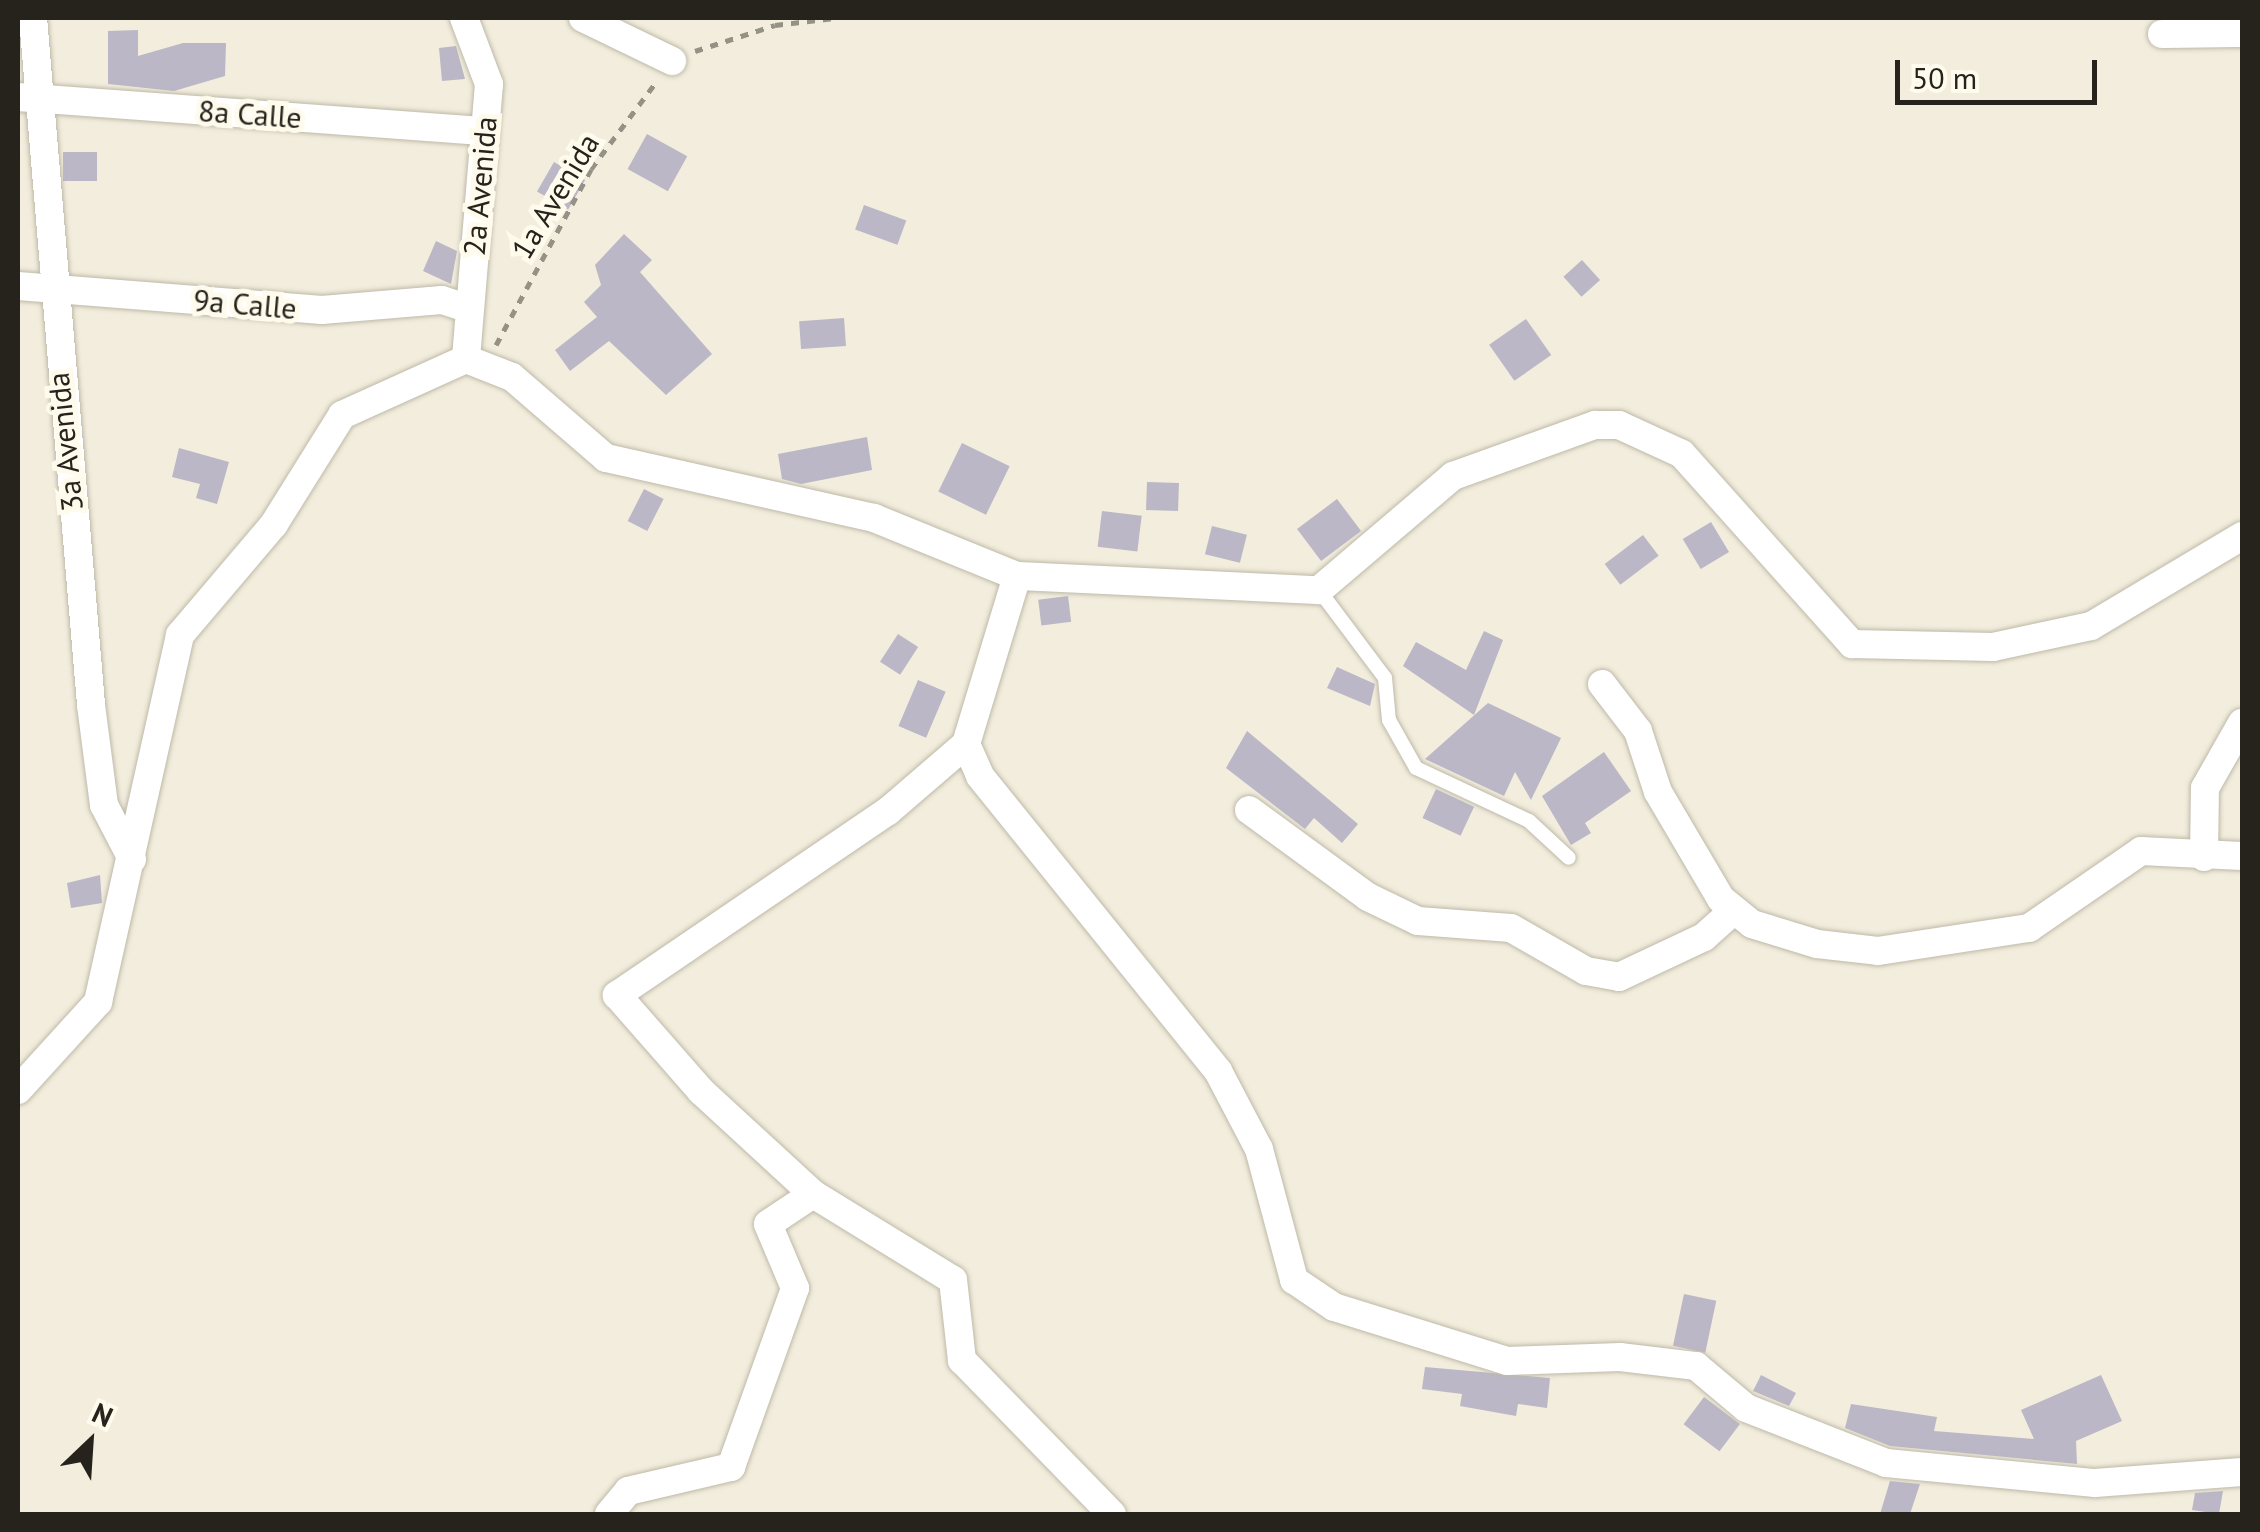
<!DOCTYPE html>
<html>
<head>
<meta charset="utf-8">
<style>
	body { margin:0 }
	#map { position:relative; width:2260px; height:1532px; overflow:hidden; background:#f2eddc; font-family:"PT Sans",sans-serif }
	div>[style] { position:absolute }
	.building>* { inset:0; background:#bbb7c7; transform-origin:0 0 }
	.path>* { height:5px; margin-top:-2.5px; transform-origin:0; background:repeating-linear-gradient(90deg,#959185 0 8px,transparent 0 16px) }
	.roads { filter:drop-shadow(0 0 2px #beb9a9) drop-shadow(0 0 2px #beb9a9) }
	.service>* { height:14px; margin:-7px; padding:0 7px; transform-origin:7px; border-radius:7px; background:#fff }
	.minor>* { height:28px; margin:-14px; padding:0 14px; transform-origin:14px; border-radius:14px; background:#fff }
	span { translate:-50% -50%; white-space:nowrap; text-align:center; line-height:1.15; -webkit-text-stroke:10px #fefaec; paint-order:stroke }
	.street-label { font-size:30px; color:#25231c }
	.frame { position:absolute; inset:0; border:20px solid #25231c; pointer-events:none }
	.north { position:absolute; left:40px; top:1392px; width:100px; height:100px; -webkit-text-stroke:8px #fefaec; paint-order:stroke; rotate:25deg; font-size:28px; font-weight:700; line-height:40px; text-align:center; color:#25231c }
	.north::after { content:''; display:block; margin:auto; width:35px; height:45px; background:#25231c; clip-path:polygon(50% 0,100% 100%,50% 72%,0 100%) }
	.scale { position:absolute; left:1895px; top:60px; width:202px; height:45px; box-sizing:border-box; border:5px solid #25231c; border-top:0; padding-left:12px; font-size:30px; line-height:35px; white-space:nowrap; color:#25231c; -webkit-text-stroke:8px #fefaec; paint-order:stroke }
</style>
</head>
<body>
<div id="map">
	<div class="building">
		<i style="clip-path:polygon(138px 30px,138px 56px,183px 43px,226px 43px,225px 76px,174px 91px,108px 84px,108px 31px)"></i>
		<i style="clip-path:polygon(456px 46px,465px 79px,442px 81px,439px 48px)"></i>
		<i style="left:647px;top:134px;width:46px;height:40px;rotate:29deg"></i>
		<i style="left:63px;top:152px;width:34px;height:29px"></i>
		<i style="left:554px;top:162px;width:36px;height:34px;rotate:30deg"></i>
		<i style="left:864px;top:205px;width:45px;height:26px;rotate:20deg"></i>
		<i style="clip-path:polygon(624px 234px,652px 260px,640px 272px,712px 354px,666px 395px,609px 341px,570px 371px,555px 350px,597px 317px,584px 302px,601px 285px,595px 265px)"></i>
		<i style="clip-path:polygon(436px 241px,457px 251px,451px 284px,423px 271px)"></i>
		<i style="left:1582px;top:260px;width:27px;height:25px;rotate:48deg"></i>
		<i style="left:844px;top:318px;width:28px;height:45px;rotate:86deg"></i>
		<i style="left:1526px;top:319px;width:44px;height:45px;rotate:55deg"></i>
		<i style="clip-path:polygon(867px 437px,872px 470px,801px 484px,782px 479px,778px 454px)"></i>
		<i style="left:962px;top:443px;width:53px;height:54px;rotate:26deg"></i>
		<i style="clip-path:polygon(179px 448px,229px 462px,217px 504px,196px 498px,200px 484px,172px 477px)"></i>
		<i style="left:1147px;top:482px;width:32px;height:28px;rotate:2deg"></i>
		<i style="left:644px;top:489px;width:22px;height:36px;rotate:27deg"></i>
		<i style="left:1337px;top:499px;width:40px;height:50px;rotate:53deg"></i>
		<i style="left:1102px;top:511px;width:40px;height:36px;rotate:7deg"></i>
		<i style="left:1711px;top:522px;width:35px;height:33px;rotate:59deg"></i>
		<i style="left:1212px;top:526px;width:36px;height:29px;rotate:14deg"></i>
		<i style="left:1643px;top:535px;width:26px;height:48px;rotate:53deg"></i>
		<i style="left:1068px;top:596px;width:26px;height:30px;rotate:83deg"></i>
		<i style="clip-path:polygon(1484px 631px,1503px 640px,1474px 715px,1403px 666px,1416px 642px,1466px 670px)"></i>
		<i style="left:898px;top:634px;width:24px;height:33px;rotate:33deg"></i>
		<i style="clip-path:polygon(1337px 667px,1375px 684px,1370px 706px,1327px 688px)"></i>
		<i style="left:918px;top:680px;width:30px;height:50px;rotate:23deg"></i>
		<i style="clip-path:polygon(1488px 703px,1561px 738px,1531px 800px,1515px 772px,1504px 796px,1425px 759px)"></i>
		<i style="clip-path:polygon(1247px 731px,1358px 824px,1342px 843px,1314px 818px,1305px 829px,1226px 768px)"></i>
		<i style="clip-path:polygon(1604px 752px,1631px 791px,1585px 823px,1591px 833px,1571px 845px,1542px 796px)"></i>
		<i style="left:1436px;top:789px;width:42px;height:32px;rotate:25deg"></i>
		<i style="clip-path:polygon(100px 875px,102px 903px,71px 908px,67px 883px)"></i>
		<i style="left:1684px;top:1294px;width:33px;height:53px;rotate:12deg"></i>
		<i style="clip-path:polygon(1425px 1367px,1550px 1378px,1547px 1408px,1518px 1404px,1516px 1416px,1460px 1406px,1462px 1394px,1422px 1389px)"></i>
		<i style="clip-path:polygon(1761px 1375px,1796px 1393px,1789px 1406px,1753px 1391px)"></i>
		<i style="clip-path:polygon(2101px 1375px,2122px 1421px,2076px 1441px,2077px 1464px,1890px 1446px,1845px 1428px,1851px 1404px,1937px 1417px,1934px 1431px,2034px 1439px,2021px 1410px)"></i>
		<i style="left:1704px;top:1397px;width:45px;height:34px;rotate:37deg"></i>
		<i style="clip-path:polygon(1890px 1481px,1920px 1484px,1910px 1514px,1880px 1514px)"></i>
		<i style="clip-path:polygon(2223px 1491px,2219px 1514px,2192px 1510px,2195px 1493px)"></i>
	</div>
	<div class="path">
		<i style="left:695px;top:51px;width:84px;rotate:-18deg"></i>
		<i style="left:775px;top:25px;width:60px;rotate:-6.7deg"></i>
		<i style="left:496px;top:345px;width:200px;rotate:-61.6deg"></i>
		<i style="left:591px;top:169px;width:109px;rotate:-53.2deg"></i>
	</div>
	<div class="roads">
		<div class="service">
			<i style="left:1319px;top:590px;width:110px;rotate:53.1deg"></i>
			<i style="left:1385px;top:678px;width:42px;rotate:84.6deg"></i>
			<i style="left:1389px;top:720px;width:55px;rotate:60.6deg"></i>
			<i style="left:1416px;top:768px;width:125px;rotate:25.1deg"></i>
			<i style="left:1529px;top:821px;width:54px;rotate:42.8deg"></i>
		</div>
		<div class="minor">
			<i style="left:33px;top:18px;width:689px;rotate:85.17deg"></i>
			<i style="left:91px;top:705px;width:101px;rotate:82.6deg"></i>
			<i style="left:104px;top:805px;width:61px;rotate:62.6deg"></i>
			<i style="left:464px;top:18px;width:71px;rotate:69.3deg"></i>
			<i style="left:489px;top:84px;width:276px;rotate:94.8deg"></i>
			<i style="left:583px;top:18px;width:99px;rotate:25.8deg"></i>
			<i style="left:2162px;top:34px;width:80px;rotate:-0.7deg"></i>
			<i style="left:18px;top:97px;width:465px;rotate:4.2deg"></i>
			<i style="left:18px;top:286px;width:305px;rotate:4.5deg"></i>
			<i style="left:322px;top:310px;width:120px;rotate:-4.8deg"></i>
			<i style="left:442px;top:300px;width:29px;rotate:18deg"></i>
			<i style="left:1017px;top:576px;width:176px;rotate:106.9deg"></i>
			<i style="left:966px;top:744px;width:35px;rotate:66deg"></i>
			<i style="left:980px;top:776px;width:379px;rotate:51.1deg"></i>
			<i style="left:1218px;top:1071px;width:88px;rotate:62.3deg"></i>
			<i style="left:1259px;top:1149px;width:136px;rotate:75deg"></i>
			<i style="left:1294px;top:1280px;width:48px;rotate:34deg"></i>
			<i style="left:1334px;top:1307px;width:181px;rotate:17.3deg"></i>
			<i style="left:1507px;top:1361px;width:113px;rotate:-2deg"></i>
			<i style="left:1620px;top:1357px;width:77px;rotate:6.8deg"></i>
			<i style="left:1696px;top:1366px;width:65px;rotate:40deg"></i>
			<i style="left:1746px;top:1408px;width:150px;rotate:21.4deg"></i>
			<i style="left:1886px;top:1463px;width:210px;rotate:5.5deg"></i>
			<i style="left:2095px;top:1483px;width:147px;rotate:-4.3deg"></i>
			<i style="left:1602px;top:684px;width:59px;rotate:52.5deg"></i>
			<i style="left:1638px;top:731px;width:64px;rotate:71.8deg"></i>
			<i style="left:1658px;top:792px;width:124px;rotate:59.5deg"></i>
			<i style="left:1721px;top:899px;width:40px;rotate:39deg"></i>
			<i style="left:1752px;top:924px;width:68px;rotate:17.1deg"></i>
			<i style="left:1817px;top:944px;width:61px;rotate:6.5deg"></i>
			<i style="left:1878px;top:951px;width:153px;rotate:-8.7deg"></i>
			<i style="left:2029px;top:928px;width:136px;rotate:-34.5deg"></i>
			<i style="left:2141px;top:851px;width:101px;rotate:2.8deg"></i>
			<i style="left:966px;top:744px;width:103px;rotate:139.3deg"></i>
			<i style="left:888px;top:811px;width:328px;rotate:145.8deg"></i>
			<i style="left:617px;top:995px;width:128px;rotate:48.8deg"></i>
			<i style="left:701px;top:1091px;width:152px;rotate:42.6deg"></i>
			<i style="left:813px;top:1194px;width:164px;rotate:31.6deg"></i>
			<i style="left:953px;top:1280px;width:81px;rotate:83.6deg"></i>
			<i style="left:962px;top:1360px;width:215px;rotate:45.8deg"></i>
			<i style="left:1249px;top:810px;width:147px;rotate:36.2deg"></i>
			<i style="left:1368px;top:897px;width:55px;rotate:25.6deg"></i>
			<i style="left:1418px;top:921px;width:93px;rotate:4.3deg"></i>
			<i style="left:1511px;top:928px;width:86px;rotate:29.8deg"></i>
			<i style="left:1586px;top:971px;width:34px;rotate:10deg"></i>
			<i style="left:1619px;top:977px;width:94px;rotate:-25.2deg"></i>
			<i style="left:1704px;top:937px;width:40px;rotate:-42deg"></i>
			<i style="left:2204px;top:857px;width:69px;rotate:-89.2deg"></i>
			<i style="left:2205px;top:788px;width:75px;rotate:-60.4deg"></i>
			<i style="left:18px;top:1090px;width:119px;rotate:-47.7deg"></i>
			<i style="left:98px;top:1002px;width:376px;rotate:-77.4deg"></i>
			<i style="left:180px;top:635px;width:145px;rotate:-49.7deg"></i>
			<i style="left:274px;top:524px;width:128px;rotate:-58deg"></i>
			<i style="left:342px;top:415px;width:136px;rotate:-24.3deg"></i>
			<i style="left:466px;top:359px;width:49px;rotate:21.4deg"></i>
			<i style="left:512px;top:377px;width:124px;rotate:40.8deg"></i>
			<i style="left:606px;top:458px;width:275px;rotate:12.6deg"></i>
			<i style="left:874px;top:518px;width:154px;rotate:22.1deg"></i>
			<i style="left:1017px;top:576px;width:302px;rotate:2.7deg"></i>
			<i style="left:1319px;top:590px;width:176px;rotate:-40.4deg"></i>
			<i style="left:1453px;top:476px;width:151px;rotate:-19.8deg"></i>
			<i style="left:1595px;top:425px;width:24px"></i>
			<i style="left:1619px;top:425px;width:69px;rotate:24.7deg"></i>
			<i style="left:1682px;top:454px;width:255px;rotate:48.2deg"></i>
			<i style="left:1852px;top:644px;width:141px;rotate:1.2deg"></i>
			<i style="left:1993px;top:647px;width:100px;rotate:-12.1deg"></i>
			<i style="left:2091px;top:626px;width:176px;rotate:-30.8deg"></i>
			<i style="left:609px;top:1514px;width:30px;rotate:-50deg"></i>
			<i style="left:628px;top:1491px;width:106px;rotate:-13.1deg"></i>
			<i style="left:731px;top:1467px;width:190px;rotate:-70.3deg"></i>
			<i style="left:795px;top:1288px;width:69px;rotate:-112.9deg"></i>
			<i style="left:768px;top:1224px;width:54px;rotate:-33.7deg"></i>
		</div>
	</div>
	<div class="street-label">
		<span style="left:250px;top:114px;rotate:4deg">8a Calle</span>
		<span style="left:480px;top:186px;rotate:-85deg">2a Avenida</span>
		<span style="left:555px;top:196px;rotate:-59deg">1a Avenida</span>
		<span style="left:245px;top:304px;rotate:5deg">9a Calle</span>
		<span style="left:65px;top:442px;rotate:-96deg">3a Avenida</span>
	</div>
	<div class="frame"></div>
	<div class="north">N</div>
	<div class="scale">50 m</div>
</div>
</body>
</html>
